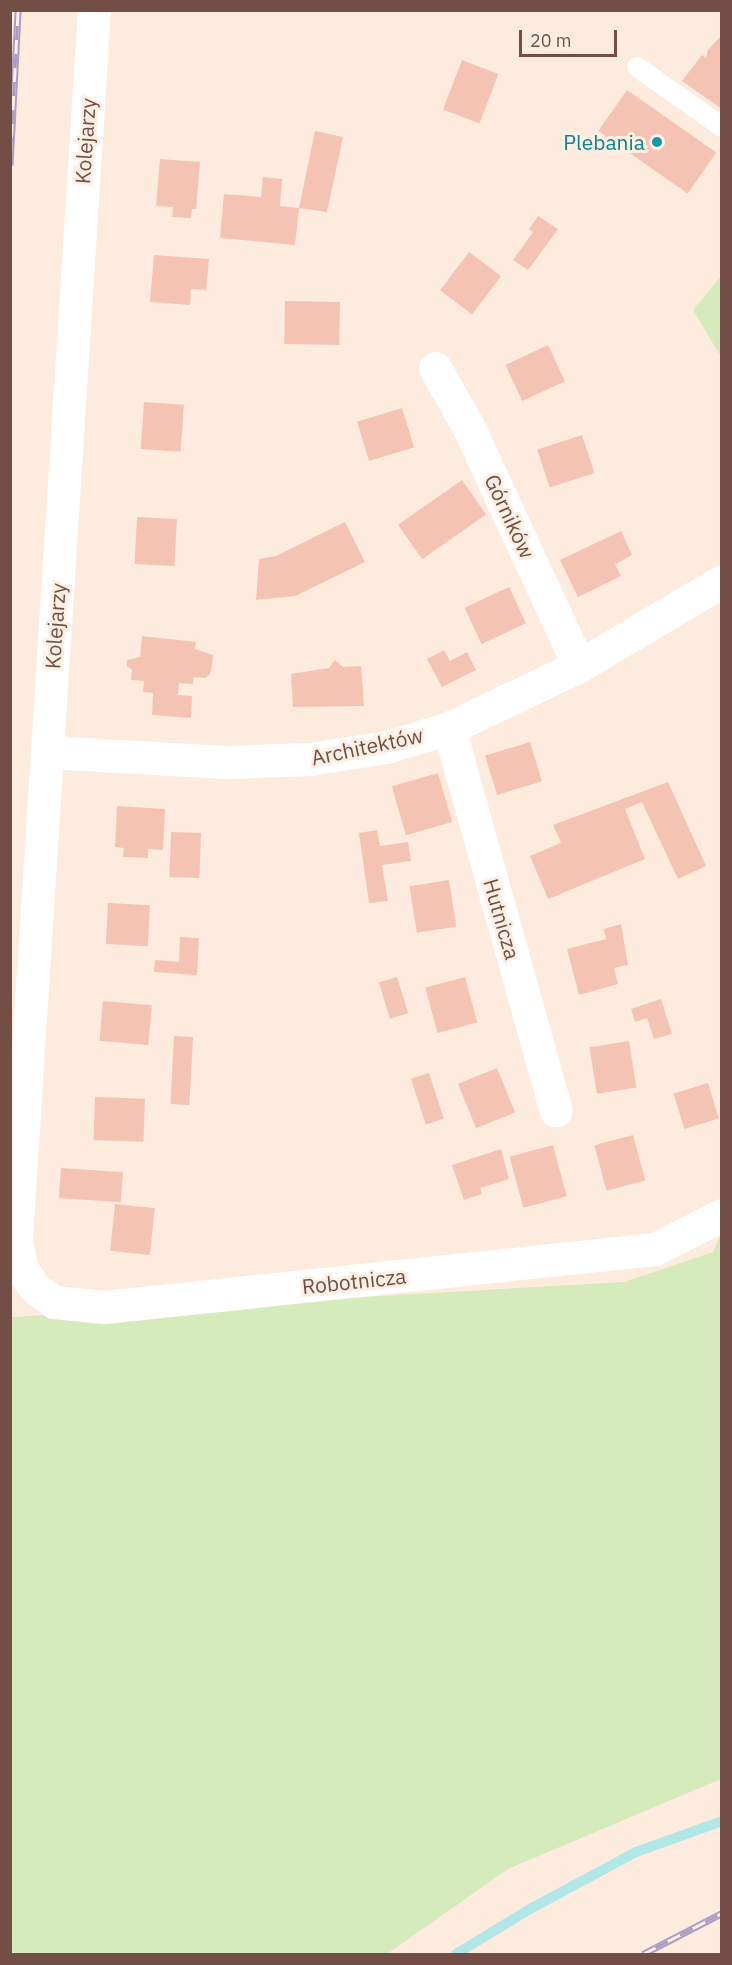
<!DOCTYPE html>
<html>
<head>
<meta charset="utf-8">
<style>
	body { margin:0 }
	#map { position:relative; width:732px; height:1965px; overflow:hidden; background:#fdecdd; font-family:"IBM Plex Sans",sans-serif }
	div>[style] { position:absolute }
	.green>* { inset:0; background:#d6ebbb }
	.stream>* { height:10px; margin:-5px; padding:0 5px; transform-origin:5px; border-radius:5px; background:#b1e7e7 }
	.building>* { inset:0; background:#f4c3b3; transform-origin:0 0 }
	.service>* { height:20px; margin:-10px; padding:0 10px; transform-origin:10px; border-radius:10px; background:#fff }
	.minor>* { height:33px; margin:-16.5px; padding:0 16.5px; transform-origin:16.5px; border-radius:16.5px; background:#fff }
	.rail>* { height:7px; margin-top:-3.5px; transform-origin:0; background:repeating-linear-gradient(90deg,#fff0e4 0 14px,#ac9cc5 0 28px); box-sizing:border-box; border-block:2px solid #ac9cc5 }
	.dots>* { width:16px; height:16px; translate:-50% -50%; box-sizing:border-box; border:3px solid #fff0e4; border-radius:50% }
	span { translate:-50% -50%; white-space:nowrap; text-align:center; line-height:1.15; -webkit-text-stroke:6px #fff0e4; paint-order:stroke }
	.street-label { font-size:21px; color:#734e45 }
	.culture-label { font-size:21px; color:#0d838f }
	.right { translate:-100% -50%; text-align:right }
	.frame { position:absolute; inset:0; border:12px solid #734e45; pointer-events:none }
	.scale { position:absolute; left:519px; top:30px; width:98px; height:27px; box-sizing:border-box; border:3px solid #734e45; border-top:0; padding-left:8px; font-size:18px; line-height:21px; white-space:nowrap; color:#734e45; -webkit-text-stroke:4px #fff0e4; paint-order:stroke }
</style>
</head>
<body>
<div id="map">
	<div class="green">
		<i style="clip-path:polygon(721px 276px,721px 357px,693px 310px)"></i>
		<i style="clip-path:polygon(721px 1233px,721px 1779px,508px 1869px,387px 1954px,11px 1954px,11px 1317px,624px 1282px,713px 1252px)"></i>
	</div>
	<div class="stream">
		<i style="left:456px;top:1954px;width:87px;rotate:-31.3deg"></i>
		<i style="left:530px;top:1909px;width:120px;rotate:-28.3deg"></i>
		<i style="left:636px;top:1852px;width:91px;rotate:-19.8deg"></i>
	</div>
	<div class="building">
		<i style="clip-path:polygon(722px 35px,722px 109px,682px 81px,702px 55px,706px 58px,708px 50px)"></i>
		<i style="left:462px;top:60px;width:39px;height:53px;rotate:21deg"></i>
		<i style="left:627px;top:90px;width:109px;height:50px;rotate:35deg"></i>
		<i style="clip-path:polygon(315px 131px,343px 137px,327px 212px,299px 208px,295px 245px,220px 238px,224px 194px,261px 197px,263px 177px,282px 179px,280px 206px,299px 208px)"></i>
		<i style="clip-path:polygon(160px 159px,200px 162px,196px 209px,192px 209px,191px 218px,172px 217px,173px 207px,156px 206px)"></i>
		<i style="clip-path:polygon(538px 216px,558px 229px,528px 270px,513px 260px,533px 232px,529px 229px)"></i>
		<i style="left:469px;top:252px;width:40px;height:48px;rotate:37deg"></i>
		<i style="clip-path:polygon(154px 255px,209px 259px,206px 290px,191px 289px,190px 305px,150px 302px)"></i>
		<i style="left:285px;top:301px;width:55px;height:43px;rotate:1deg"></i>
		<i style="left:548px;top:345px;width:40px;height:47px;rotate:65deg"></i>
		<i style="left:144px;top:402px;width:40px;height:47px;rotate:4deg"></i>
		<i style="left:402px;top:408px;width:41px;height:47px;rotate:73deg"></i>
		<i style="left:582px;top:435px;width:40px;height:47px;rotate:72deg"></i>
		<i style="left:462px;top:480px;width:42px;height:78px;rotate:55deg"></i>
		<i style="left:137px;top:517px;width:40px;height:47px;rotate:3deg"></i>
		<i style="clip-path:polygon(345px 522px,365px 562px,295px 596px,256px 600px,259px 559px,276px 556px)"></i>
		<i style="clip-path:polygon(621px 531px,632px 555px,615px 564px,621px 576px,578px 597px,560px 560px)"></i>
		<i style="left:509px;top:587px;width:40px;height:49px;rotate:65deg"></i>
		<i style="clip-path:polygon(142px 636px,196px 642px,195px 649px,213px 655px,211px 672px,206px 678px,194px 677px,193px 684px,179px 683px,178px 695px,192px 696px,191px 718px,152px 715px,153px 693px,143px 692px,144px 681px,131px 680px,132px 670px,127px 666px,127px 660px,140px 657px)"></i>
		<i style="clip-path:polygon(444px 650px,450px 661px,467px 652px,476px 670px,442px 687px,427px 659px)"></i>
		<i style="clip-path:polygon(335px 660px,343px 667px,361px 666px,364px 706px,293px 707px,291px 674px,329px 668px)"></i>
		<i style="left:530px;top:742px;width:41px;height:47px;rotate:73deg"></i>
		<i style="left:438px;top:773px;width:51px;height:48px;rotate:74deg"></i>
		<i style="clip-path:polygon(668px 782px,706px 866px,678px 879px,642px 802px,625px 809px,645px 859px,548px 899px,530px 856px,561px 843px,553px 825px)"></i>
		<i style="clip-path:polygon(117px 806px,165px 809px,163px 850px,148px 849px,148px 858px,123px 857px,124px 848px,115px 847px)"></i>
		<i style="clip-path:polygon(377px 830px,380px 846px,408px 842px,411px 861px,382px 865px,388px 901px,369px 903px,359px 833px)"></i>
		<i style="left:171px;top:832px;width:30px;height:45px;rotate:2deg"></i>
		<i style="left:449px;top:880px;width:47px;height:40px;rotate:81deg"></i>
		<i style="left:108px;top:903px;width:42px;height:41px;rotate:3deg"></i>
		<i style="clip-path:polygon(621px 924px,628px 965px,614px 968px,618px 984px,579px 995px,567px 949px,606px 939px,604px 929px)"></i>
		<i style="clip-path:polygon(180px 937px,199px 938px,197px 975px,154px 972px,155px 960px,179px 962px)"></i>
		<i style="left:397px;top:977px;width:38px;height:19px;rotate:73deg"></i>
		<i style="left:465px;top:977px;width:47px;height:41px;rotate:75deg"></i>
		<i style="clip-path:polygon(661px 999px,672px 1034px,654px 1039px,647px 1018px,635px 1022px,631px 1009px)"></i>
		<i style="left:103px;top:1001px;width:49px;height:40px;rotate:5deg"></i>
		<i style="left:174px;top:1036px;width:19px;height:68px;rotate:3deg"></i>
		<i style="left:629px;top:1041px;width:47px;height:40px;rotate:81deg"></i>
		<i style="left:497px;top:1068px;width:48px;height:42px;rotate:68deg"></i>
		<i style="left:429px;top:1073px;width:48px;height:19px;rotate:72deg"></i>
		<i style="left:708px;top:1083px;width:37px;height:36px;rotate:73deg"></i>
		<i style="left:95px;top:1097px;width:50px;height:43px;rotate:2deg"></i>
		<i style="left:633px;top:1135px;width:47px;height:40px;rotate:75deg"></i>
		<i style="left:553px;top:1145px;width:53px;height:45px;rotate:75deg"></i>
		<i style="clip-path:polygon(501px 1149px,509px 1179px,480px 1188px,482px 1194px,464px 1200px,452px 1165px)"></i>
		<i style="left:61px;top:1168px;width:62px;height:30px;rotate:4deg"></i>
		<i style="left:115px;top:1204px;width:40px;height:47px;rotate:6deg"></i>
	</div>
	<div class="service">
		<i style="left:637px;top:67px;width:104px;rotate:35.2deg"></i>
	</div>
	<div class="minor">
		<i style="left:94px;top:10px;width:1233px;rotate:93.63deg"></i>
		<i style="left:16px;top:1241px;width:30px;rotate:78deg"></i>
		<i style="left:22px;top:1270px;width:22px;rotate:54deg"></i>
		<i style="left:35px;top:1288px;width:24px;rotate:36deg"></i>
		<i style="left:54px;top:1302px;width:50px;rotate:5.7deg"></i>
		<i style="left:104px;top:1307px;width:554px;rotate:-6.01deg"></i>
		<i style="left:655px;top:1249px;width:75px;rotate:-26.9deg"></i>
		<i style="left:435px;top:368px;width:67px;rotate:60.4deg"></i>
		<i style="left:468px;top:426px;width:264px;rotate:65.2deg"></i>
		<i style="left:449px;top:728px;width:397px;rotate:74.4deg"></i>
		<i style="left:47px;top:752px;width:180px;rotate:3.2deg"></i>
		<i style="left:227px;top:762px;width:83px;rotate:-2.1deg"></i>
		<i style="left:310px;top:759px;width:77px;rotate:-9deg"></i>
		<i style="left:386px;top:747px;width:66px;rotate:-16.8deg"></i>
		<i style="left:449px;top:728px;width:144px;rotate:-25.5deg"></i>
		<i style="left:579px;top:666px;width:166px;rotate:-30.7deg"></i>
	</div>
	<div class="rail">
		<i style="left:10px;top:165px;width:155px;rotate:-87deg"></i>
		<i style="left:643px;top:1954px;width:89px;rotate:-27.4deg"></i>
	</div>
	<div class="dots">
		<i style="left:657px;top:142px;background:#0f9aa8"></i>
	</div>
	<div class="street-label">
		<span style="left:85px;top:141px;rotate:-86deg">Kolejarzy</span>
		<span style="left:510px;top:516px;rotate:65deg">Górników</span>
		<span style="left:55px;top:626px;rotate:-86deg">Kolejarzy</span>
		<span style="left:367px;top:746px;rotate:-12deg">Architektów</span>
		<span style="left:502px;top:919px;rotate:74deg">Hutnicza</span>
		<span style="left:354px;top:1281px;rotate:-6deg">Robotnicza</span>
	</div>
	<div class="culture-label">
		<span class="right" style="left:645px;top:142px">Plebania</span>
	</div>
	<div class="frame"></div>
	<div class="scale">20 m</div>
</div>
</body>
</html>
